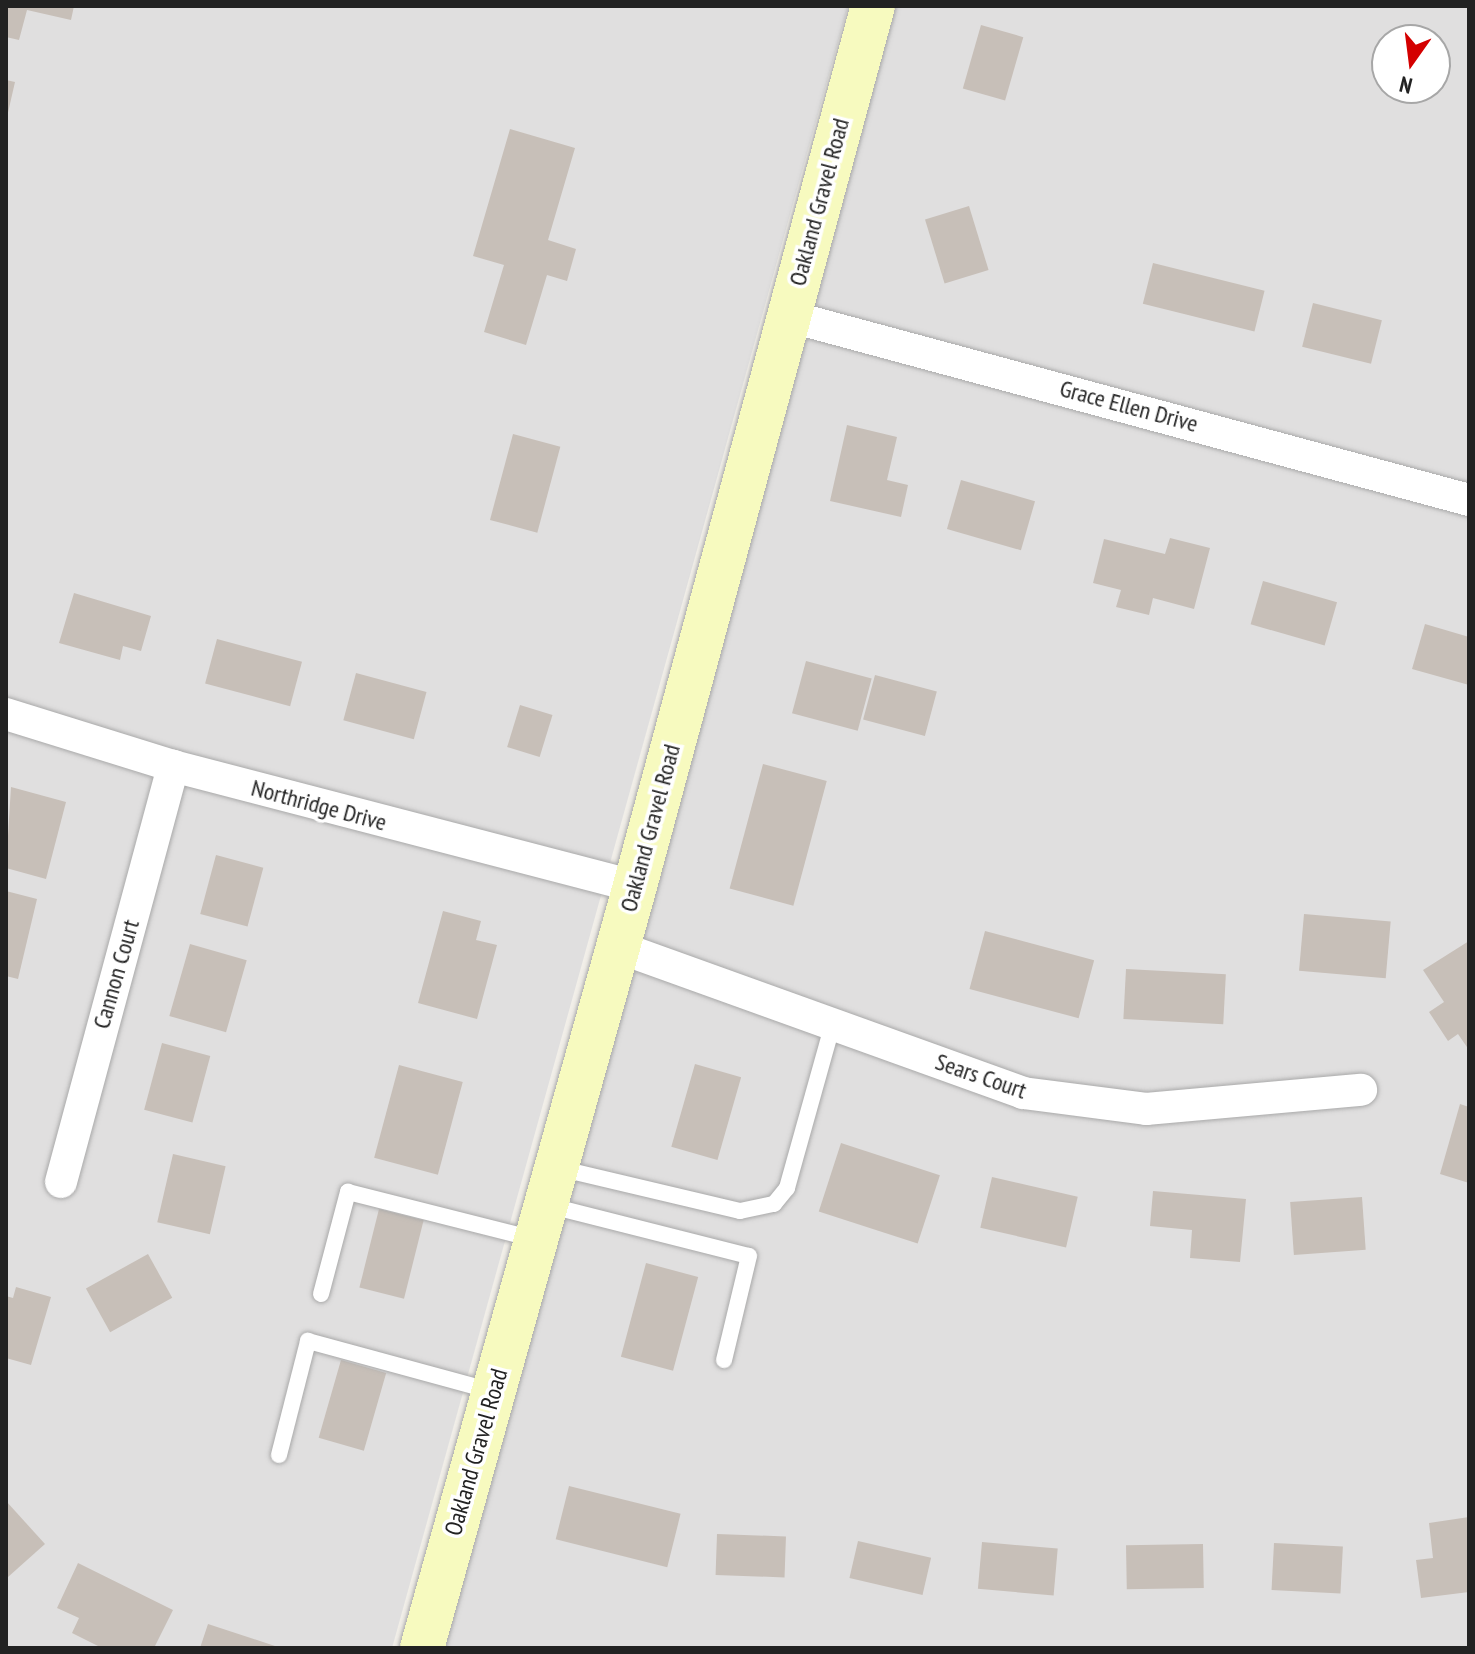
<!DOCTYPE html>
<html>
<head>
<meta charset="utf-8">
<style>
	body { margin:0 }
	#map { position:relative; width:1475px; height:1654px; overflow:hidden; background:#f2efe9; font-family:"PT Sans Narrow",sans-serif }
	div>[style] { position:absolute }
	.residential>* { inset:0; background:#e0dfdf }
	.building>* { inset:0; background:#c7bfb8; transform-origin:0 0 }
	.roads { filter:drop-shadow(0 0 2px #a9a9a9) drop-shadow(0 0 2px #a9a9a9) }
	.lane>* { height:16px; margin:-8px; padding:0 8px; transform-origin:8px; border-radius:8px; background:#fff }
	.street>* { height:32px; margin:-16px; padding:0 16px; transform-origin:16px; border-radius:16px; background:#fff }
	.secondary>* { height:44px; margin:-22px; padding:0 22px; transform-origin:22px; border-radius:22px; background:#f7fabf }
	span { translate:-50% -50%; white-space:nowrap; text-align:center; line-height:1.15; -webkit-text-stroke:7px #fff; paint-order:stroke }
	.street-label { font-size:24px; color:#222 }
	.frame { position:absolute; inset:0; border:8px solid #222; pointer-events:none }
	.north { position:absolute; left:1371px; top:24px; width:80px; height:80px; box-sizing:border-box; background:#fff; border:2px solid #a7a7a7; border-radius:50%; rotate:194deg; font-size:22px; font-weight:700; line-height:32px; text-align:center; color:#222 }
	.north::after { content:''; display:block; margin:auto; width:28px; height:36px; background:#d40000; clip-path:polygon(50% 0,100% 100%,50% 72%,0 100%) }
</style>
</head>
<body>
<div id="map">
	<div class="residential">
		<i style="clip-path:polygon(6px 6px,848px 6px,392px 1648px,6px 1648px)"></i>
		<i style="clip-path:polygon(evenodd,893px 6px,1469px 6px,1469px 1648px,442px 1648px,893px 6px,1387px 40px,1435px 40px,1435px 88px,1387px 88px,1387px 40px)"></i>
	</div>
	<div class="building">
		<i style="clip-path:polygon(6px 6px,74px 6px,71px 20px,27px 10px,19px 40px,6px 37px)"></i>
		<i style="left:981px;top:25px;width:44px;height:66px;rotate:16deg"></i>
		<i style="clip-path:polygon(6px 80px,15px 82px,7px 117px,6px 117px)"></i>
		<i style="clip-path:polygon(510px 129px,575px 148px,548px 240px,576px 249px,567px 281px,547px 275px,526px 345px,484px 332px,504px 265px,473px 256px)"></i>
		<i style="left:969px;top:206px;width:67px;height:46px;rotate:73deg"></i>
		<i style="left:1153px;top:263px;width:115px;height:42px;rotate:14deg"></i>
		<i style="left:1313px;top:303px;width:71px;height:45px;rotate:14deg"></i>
		<i style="clip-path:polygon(847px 425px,897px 437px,887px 480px,908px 485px,901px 517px,830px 501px)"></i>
		<i style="left:513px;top:434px;width:49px;height:89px;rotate:15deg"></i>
		<i style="left:961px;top:480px;width:77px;height:51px;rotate:16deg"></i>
		<i style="clip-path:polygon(1170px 538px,1210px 548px,1194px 609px,1153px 598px,1149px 615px,1116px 607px,1121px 590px,1093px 583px,1104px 539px,1165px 554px)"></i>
		<i style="left:1263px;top:581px;width:77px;height:45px;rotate:16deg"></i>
		<i style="clip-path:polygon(74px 593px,151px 616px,141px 651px,123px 646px,120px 660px,59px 643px)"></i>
		<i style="clip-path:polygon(1425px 624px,1469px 637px,1469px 685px,1412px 669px)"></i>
		<i style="left:217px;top:639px;width:88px;height:46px;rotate:15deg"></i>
		<i style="left:806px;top:661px;width:68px;height:54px;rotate:15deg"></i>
		<i style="left:356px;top:673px;width:73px;height:49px;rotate:15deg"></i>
		<i style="left:875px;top:675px;width:64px;height:46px;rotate:15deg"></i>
		<i style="left:520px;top:705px;width:34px;height:44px;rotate:17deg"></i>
		<i style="left:763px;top:764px;width:66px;height:129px;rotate:15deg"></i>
		<i style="clip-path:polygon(11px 787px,66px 802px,46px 879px,6px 868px)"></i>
		<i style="left:216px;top:855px;width:49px;height:61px;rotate:15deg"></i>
		<i style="clip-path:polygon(6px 891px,37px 899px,18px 979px,6px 976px)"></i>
		<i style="clip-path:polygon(443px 911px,481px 921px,476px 940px,497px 945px,477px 1019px,418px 1003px)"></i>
		<i style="left:1304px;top:914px;width:87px;height:57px;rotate:5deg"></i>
		<i style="left:985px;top:931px;width:113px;height:60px;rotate:15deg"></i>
		<i style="clip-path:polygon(1469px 941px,1469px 1050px,1458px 1034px,1448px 1041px,1429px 1012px,1444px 1002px,1423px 970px)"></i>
		<i style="left:190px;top:944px;width:59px;height:75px;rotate:16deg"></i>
		<i style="left:1126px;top:969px;width:100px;height:50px;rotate:3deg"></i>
		<i style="left:162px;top:1043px;width:50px;height:69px;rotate:15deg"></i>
		<i style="left:695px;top:1064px;width:48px;height:86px;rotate:16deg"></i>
		<i style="left:399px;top:1065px;width:66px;height:96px;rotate:15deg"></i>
		<i style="clip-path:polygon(1460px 1104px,1469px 1107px,1469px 1183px,1440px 1174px)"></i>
		<i style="left:841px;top:1143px;width:104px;height:72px;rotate:18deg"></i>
		<i style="left:173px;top:1154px;width:54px;height:70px;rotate:13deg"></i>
		<i style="left:992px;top:1177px;width:88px;height:52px;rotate:13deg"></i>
		<i style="clip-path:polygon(1153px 1191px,1246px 1199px,1240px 1262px,1190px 1258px,1192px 1230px,1150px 1226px)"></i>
		<i style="left:1362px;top:1197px;width:53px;height:72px;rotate:86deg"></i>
		<i style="left:379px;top:1209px;width:46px;height:81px;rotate:14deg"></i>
		<i style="left:148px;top:1254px;width:50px;height:71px;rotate:61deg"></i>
		<i style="left:646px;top:1263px;width:54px;height:97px;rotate:15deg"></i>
		<i style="clip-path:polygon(16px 1287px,51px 1297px,31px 1365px,6px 1358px,6px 1296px,13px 1298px)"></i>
		<i style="left:341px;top:1360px;width:47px;height:81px;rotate:16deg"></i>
		<i style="left:569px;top:1486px;width:115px;height:55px;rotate:14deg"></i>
		<i style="clip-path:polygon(6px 1501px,45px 1544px,8px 1577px,6px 1575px)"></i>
		<i style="clip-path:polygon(1469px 1517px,1469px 1592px,1421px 1598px,1416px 1560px,1433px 1558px,1429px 1523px)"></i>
		<i style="left:717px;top:1534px;width:69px;height:41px;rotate:2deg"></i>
		<i style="left:858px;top:1541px;width:75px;height:38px;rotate:13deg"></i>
		<i style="left:982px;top:1542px;width:76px;height:47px;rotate:5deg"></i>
		<i style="left:1274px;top:1543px;width:69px;height:47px;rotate:3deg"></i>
		<i style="left:1203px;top:1544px;width:44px;height:77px;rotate:89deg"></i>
		<i style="clip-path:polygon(78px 1563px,173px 1610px,154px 1648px,102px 1648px,72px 1633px,79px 1618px,57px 1608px)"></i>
		<i style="clip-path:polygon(208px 1624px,278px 1647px,278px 1648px,200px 1648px)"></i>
	</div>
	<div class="roads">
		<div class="lane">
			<i style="left:558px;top:1168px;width:187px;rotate:13.3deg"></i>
			<i style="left:740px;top:1211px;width:35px;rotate:-12deg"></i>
			<i style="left:774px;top:1204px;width:21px;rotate:-51deg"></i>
			<i style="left:787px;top:1188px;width:171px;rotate:-74.4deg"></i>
			<i style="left:547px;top:1205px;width:208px;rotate:14.2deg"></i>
			<i style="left:749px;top:1256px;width:107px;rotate:103.5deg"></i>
			<i style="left:321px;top:1294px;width:106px;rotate:-75.2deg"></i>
			<i style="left:348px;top:1192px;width:192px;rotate:14.2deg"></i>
			<i style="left:279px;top:1455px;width:118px;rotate:-75.7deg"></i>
			<i style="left:308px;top:1341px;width:191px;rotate:15.2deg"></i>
		</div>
		<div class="street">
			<i style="left:788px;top:316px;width:705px;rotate:15.12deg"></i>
			<i style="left:6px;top:714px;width:175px;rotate:17.3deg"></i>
			<i style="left:173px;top:766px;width:477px;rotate:14.6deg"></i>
			<i style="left:618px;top:947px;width:431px;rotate:19.8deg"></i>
			<i style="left:1023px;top:1093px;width:124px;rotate:7.4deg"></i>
			<i style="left:1146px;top:1109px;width:216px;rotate:-5.1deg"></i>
			<i style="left:61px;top:1182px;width:431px;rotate:-74.9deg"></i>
		</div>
		<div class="secondary">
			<i style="left:422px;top:1648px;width:791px;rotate:-74.38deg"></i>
			<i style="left:635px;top:886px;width:912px;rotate:-74.87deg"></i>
		</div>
	</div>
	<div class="street-label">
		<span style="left:819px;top:202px;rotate:-75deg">Oakland Gravel Road</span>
		<span style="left:1129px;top:406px;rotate:15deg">Grace Ellen Drive</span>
		<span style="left:319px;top:805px;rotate:15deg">Northridge Drive</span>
		<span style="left:650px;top:828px;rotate:-75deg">Oakland Gravel Road</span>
		<span style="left:116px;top:974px;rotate:-74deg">Cannon Court</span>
		<span style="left:981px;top:1076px;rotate:19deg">Sears Court</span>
		<span style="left:476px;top:1452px;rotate:-74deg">Oakland Gravel Road</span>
	</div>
	<div class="frame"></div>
	<div class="north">N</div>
</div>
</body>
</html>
